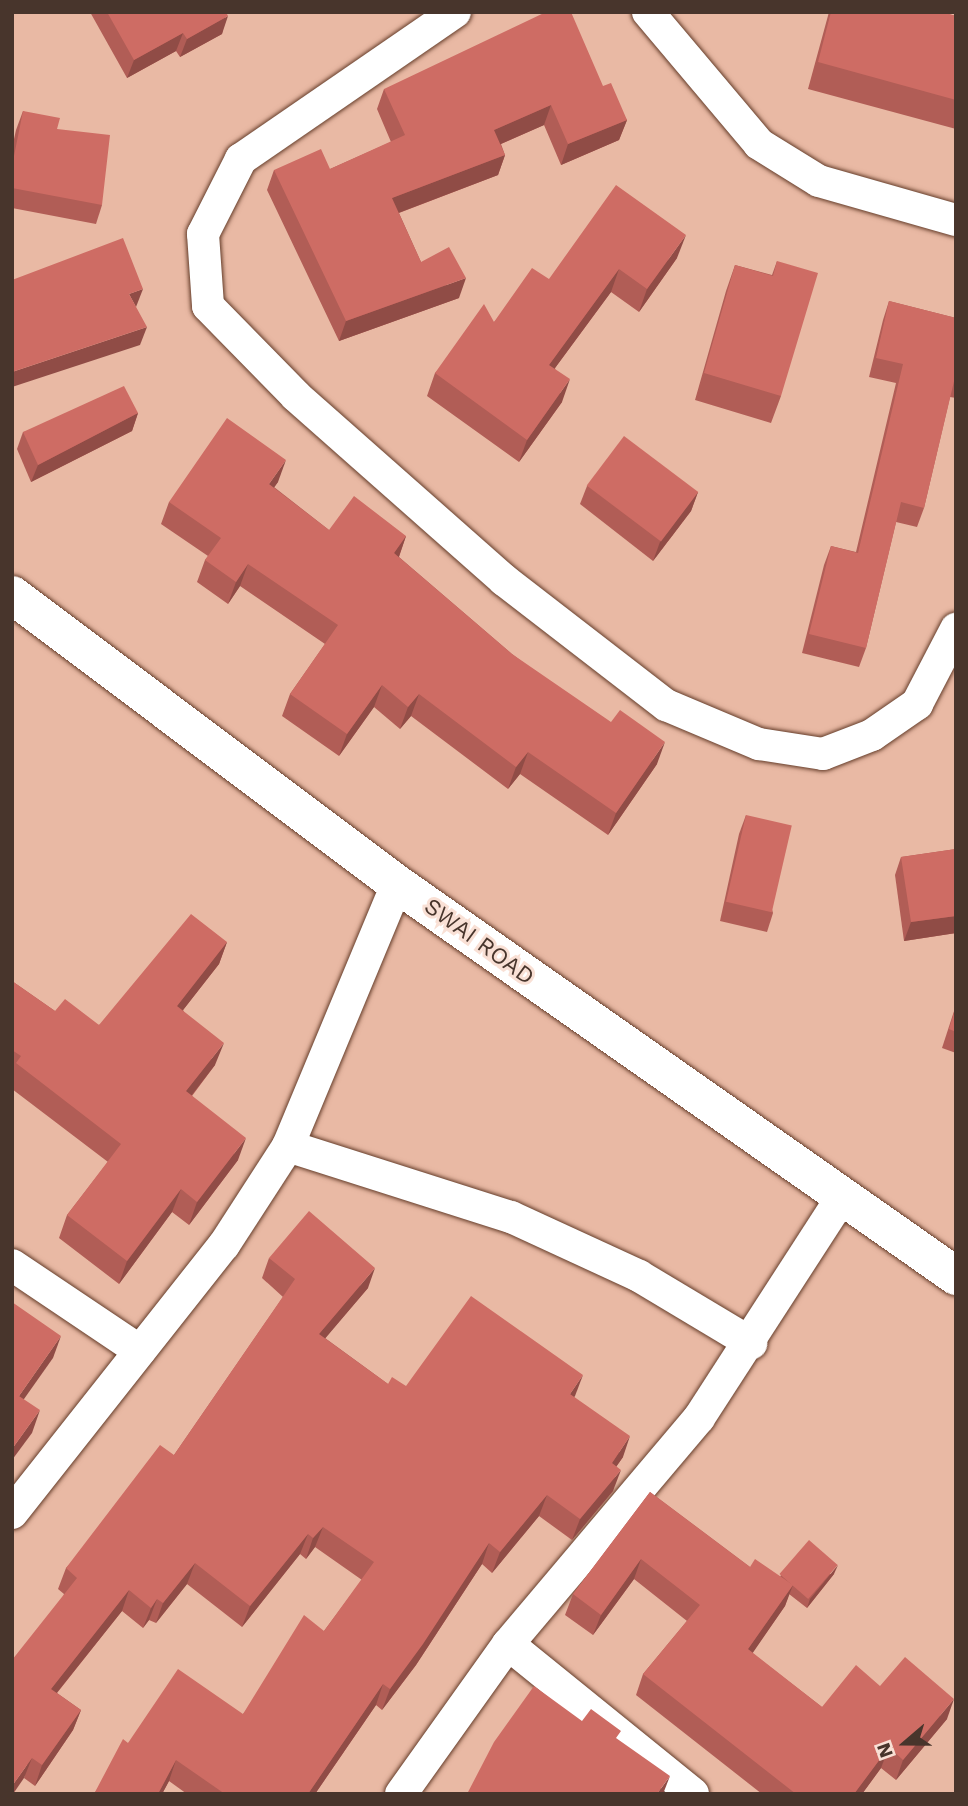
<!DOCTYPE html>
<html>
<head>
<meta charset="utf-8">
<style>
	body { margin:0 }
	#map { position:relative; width:968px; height:1806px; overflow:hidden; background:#e9b9a4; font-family:"Work Sans",sans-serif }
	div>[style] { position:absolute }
	.roads { filter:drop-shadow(0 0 2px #653d2a) drop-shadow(0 0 2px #653d2a) }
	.minor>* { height:32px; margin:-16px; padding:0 16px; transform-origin:16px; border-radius:16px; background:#fff }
	.tertiary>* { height:38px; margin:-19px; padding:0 19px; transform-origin:19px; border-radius:19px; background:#fff }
	.wall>* { inset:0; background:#b15d56 }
	.shaded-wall>* { inset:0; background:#904c46 }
	.building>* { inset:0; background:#ce6c64; transform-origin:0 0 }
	span { translate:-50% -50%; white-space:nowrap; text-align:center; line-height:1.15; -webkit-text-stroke:6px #f9e0d5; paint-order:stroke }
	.street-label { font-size:23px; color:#48352c }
	.frame { position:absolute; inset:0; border:14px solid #48352c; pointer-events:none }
	.north { position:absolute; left:870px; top:1708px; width:70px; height:70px; -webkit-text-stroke:5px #f9e0d5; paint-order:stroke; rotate:250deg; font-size:19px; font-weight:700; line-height:28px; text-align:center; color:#48352c }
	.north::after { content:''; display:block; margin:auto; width:24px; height:32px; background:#48352c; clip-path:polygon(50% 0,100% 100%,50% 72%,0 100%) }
</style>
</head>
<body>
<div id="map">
	<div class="roads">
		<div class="minor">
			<i style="left:455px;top:12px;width:260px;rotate:145.5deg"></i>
			<i style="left:241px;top:159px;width:84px;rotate:116.9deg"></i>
			<i style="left:203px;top:234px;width:72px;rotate:86deg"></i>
			<i style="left:208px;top:306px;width:126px;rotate:45.6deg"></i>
			<i style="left:296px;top:396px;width:278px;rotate:41.5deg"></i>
			<i style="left:504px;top:580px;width:205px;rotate:37.7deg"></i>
			<i style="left:666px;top:705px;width:101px;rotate:22.8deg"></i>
			<i style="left:759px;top:744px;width:65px;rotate:8.9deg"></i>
			<i style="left:823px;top:754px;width:53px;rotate:-21.2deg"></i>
			<i style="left:872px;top:735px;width:55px;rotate:-34.6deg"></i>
			<i style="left:917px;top:704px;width:85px;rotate:-62.5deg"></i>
			<i style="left:648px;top:12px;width:172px;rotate:49.9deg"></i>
			<i style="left:759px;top:144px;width:70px;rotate:31.7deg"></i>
			<i style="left:819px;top:181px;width:142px;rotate:15.9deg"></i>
			<i style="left:288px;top:1146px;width:234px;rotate:17.7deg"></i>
			<i style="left:511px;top:1217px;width:141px;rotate:24.7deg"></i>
			<i style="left:639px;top:1276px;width:131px;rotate:30.9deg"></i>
			<i style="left:12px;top:1265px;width:154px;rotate:33.9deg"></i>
			<i style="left:12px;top:1513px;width:342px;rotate:-51.7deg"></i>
			<i style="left:224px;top:1245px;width:118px;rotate:-57.1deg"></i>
			<i style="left:288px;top:1146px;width:284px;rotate:-67.4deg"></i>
			<i style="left:508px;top:1644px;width:238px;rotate:39deg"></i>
			<i style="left:401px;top:1794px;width:184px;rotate:-54.5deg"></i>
			<i style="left:508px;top:1644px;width:296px;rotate:-49.8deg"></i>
			<i style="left:699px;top:1418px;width:260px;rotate:-57.1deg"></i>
		</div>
		<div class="tertiary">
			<i style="left:12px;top:595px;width:481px;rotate:36.9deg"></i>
			<i style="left:397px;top:884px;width:683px;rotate:35.04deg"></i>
		</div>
	</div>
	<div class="wall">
		<i style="clip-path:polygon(90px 12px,226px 12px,222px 34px,180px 57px,176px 51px,127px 78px)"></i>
		<i style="clip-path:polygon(829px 12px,941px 12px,956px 16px,956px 129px,808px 89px)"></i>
		<i style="clip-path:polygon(603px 86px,627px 120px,619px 140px,561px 165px,544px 125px,501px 144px,505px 155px,498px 175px,399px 213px,421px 262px,459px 298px,339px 341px,267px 190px,274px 170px,330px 169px,391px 142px,377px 109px,384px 89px)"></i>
		<i style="clip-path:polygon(23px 111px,57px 129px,102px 205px,96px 224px,12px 208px,12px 148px,16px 130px)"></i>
		<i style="clip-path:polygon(677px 258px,639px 312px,611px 292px,555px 368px,562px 402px,519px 462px,427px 396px,435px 373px,494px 322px,549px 279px)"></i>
		<i style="clip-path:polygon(777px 261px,781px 396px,771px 423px,695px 400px,726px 291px,735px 265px,772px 275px)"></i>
		<i style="clip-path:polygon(889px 301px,956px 318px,956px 398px,950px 397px,924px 508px,917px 527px,896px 522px,866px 648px,859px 667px,802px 653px,824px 565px,831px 546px,856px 552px,896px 383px,869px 377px,883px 320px)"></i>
		<i style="clip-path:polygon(138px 413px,132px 431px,31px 482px,17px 449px,23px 432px)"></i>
		<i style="clip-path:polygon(278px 482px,274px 487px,329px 530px,406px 536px,399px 557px,512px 654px,657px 764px,608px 835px,520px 774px,508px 789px,411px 716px,400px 729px,374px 707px,339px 756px,282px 716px,290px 694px,325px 644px,240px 586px,228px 604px,197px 582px,205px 560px,208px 556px,161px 524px,169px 502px)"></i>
		<i style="clip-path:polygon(587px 486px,698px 492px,691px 511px,653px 561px,580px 504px)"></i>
		<i style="clip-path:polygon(746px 815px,773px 913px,767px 932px,720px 921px,739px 834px)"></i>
		<i style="clip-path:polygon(956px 849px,956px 933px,904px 941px,895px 875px,901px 857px)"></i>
		<i style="clip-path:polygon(227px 942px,219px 964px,183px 1010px,215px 1065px,192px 1096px,238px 1160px,189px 1225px,172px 1212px,119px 1284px,59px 1238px,67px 1215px,108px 1162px,12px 1089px,12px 981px,55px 1011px,99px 1025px)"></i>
		<i style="clip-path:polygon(956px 1005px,956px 1053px,942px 1048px)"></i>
		<i style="clip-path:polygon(269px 1258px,368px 1288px,325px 1338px,388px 1384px,406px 1386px,574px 1397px,623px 1457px,616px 1467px,613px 1491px,572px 1540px,539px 1516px,492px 1573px,482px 1564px,416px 1665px,382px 1710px,376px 1705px,315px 1794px,187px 1794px,169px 1781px,162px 1794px,94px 1794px,128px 1743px,243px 1714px,324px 1631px,362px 1580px,315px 1547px,306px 1559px,300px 1554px,242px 1627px,187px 1584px,156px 1623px,149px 1620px,143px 1628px,122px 1611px,57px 1693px,81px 1710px,73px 1730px,35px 1786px,24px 1778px,64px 1594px,58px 1589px,66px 1568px,174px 1455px,283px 1297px,262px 1278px)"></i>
		<i style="clip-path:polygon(650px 1492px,750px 1567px,780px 1577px,781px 1575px,834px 1574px,807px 1608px,789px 1594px,785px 1606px,752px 1653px,822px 1707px,880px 1686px,947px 1719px,896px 1780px,881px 1768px,862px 1794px,762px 1794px,636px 1695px,643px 1674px,687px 1621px,634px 1579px,593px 1635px,565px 1615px,573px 1594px)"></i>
	</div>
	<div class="shaded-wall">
		<i style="clip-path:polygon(228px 16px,222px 34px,180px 57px,187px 39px)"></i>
		<i style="clip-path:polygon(183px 33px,176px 51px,127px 78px,134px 60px)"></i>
		<i style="clip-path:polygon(551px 105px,544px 125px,487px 150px,494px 130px)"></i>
		<i style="clip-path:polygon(627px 120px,619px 140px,561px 165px,568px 144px)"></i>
		<i style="clip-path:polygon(505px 155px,498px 175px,385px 218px,392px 198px)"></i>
		<i style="clip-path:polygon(686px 235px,677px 258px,639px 312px,647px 289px)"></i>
		<i style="clip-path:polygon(619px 269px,611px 292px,541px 387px,549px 365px)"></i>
		<i style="clip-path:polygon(466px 278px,459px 298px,339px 341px,346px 321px)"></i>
		<i style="clip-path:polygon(143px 289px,136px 307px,129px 294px)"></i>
		<i style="clip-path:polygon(147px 327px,140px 345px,12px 387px,12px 372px)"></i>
		<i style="clip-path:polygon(570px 379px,562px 402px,519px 462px,527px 440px)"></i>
		<i style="clip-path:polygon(138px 413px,132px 431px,31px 482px,38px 465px)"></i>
		<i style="clip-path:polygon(286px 460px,278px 482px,261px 506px,269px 484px)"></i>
		<i style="clip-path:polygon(698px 492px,691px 511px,653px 561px,660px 542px)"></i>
		<i style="clip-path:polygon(406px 536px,398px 559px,394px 553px)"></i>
		<i style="clip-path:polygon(248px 564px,240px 586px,228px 604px,236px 582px)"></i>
		<i style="clip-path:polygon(382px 685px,374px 707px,339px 756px,347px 734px)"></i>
		<i style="clip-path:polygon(419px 694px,411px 716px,400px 729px,408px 707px)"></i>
		<i style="clip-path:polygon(665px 742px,657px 764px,608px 835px,616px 813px)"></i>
		<i style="clip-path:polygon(528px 752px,520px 774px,508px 789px,516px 767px)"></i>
		<i style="clip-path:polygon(956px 916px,956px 933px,904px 941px,911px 922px)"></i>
		<i style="clip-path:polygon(227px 942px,219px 964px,169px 1028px,177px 1006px)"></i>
		<i style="clip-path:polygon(224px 1043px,215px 1065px,177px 1114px,186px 1091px)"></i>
		<i style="clip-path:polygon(246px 1138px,238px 1160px,189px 1225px,197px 1202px)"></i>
		<i style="clip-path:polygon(181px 1189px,172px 1212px,119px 1284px,127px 1261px)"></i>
		<i style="clip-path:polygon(375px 1268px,368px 1288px,312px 1354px,319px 1334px)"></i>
		<i style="clip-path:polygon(61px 1336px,53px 1358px,12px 1416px,19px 1396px)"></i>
		<i style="clip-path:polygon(583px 1375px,575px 1396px,562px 1414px,570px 1394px)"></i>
		<i style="clip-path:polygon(40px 1410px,32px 1433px,12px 1460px,12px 1449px)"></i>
		<i style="clip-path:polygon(630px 1436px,623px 1457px,604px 1484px,612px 1463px)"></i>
		<i style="clip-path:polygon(621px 1470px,613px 1491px,572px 1540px,580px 1519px)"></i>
		<i style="clip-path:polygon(547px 1495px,539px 1516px,492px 1573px,500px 1552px)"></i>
		<i style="clip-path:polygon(323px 1527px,315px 1547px,306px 1559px,313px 1538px)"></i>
		<i style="clip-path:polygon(308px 1534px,300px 1554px,242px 1627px,250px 1606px)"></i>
		<i style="clip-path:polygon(489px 1543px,482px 1564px,416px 1665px,382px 1710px,390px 1689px)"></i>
		<i style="clip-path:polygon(641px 1559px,634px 1579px,593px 1635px,601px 1615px)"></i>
		<i style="clip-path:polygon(195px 1563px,187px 1584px,156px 1623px,163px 1603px)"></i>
		<i style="clip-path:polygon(838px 1565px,834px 1574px,807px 1608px,810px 1599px)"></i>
		<i style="clip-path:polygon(793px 1585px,785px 1606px,741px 1670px,748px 1649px)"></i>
		<i style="clip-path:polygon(129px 1590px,122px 1611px,43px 1710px,51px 1689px)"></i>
		<i style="clip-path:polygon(157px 1599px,149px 1620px,143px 1628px,151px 1608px)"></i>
		<i style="clip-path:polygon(383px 1684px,376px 1705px,315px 1794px,308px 1794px)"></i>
		<i style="clip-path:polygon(954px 1699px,947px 1719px,896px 1780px,903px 1760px)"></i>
		<i style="clip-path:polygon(81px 1710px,73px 1730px,35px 1786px,42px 1765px)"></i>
		<i style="clip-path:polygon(889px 1747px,881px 1768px,862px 1794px,854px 1794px)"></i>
		<i style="clip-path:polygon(32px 1758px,24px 1778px,13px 1794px,12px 1794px,12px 1786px)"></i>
		<i style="clip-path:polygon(176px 1760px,169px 1781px,162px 1794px,158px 1794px)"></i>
		<i style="clip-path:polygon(670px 1776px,663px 1794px,657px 1794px)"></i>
	</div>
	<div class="building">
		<i style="clip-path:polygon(107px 12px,226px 12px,228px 16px,187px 39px,183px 33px,134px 60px)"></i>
		<i style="clip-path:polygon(546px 12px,571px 12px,603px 86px,611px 83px,627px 120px,568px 144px,551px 105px,494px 130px,505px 155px,392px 198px,421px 262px,449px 247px,466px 278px,346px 321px,274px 170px,321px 149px,330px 169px,405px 135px,384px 89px)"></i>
		<i style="clip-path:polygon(831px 12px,941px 12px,956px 16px,956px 100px,818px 62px)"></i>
		<i style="clip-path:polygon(23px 111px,60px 118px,57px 129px,110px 135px,102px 205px,12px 188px,12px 166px)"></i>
		<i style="clip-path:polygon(616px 185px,686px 235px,647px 289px,619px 269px,549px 365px,570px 379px,527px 440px,435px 373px,484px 304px,494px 322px,532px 268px,549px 279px)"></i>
		<i style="clip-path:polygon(123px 238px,143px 289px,129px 294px,147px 327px,12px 372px,12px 280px)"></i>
		<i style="clip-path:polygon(777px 261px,818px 273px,781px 396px,704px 373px,735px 265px,773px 276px)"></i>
		<i style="clip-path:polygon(889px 301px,956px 318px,956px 377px,955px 377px,924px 508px,901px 502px,866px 648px,809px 634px,831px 546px,858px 553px,903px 364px,876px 358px)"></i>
		<i style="clip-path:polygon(124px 386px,138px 413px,38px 465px,23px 432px)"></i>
		<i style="clip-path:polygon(227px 418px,286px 460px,269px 484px,329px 530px,354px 496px,406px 536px,394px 553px,512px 654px,611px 722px,620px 710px,665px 742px,616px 813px,528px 752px,516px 767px,419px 694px,408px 707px,382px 685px,347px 734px,290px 694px,338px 625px,248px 564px,236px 582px,205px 560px,221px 538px,169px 502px)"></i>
		<i style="left:624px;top:436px;width:93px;height:62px;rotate:37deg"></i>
		<i style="left:746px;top:815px;width:47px;height:89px;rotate:13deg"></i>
		<i style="clip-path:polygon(956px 849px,956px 916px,911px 922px,901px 857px)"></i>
		<i style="clip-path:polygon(191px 914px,227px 942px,177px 1006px,224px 1043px,186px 1091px,246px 1138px,197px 1202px,181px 1189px,127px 1261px,67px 1215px,121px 1144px,16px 1063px,21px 1056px,12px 1050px,12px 981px,55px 1011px,65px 999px,99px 1025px)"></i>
		<i style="clip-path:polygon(956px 1006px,956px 1032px,949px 1029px)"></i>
		<i style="clip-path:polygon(309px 1211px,375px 1268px,319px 1334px,388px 1384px,392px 1377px,406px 1386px,471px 1296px,583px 1375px,570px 1394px,630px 1436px,612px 1463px,621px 1470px,580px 1519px,547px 1495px,500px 1552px,489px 1543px,423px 1644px,390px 1689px,383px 1684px,308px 1794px,225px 1794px,176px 1760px,158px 1794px,94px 1794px,123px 1739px,128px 1743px,178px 1669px,243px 1714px,304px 1615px,324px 1631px,374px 1562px,323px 1527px,313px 1538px,308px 1534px,250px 1606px,195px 1563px,163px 1603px,157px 1599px,151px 1608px,129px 1590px,51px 1689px,81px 1710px,42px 1765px,32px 1758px,12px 1786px,12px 1660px,77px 1578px,66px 1568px,160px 1445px,174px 1455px,295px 1279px,269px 1258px)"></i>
		<i style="clip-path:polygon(12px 1302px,61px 1336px,19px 1396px,40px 1410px,12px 1449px)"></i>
		<i style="clip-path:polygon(650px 1492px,750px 1567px,755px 1559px,793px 1585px,748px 1649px,822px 1707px,856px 1665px,880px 1686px,905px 1657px,954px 1699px,903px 1760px,889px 1747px,854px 1794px,796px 1794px,643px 1674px,700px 1605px,641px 1559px,601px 1615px,573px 1594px)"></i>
		<i style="left:809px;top:1540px;width:38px;height:45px;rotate:41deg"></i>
		<i style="clip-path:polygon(534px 1686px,582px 1721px,591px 1709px,621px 1731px,616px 1738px,670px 1776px,657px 1794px,467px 1794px,494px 1742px)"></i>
	</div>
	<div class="street-label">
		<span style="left:479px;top:942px;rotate:36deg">SWAI ROAD</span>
	</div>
	<div class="frame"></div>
	<div class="north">N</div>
</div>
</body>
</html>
